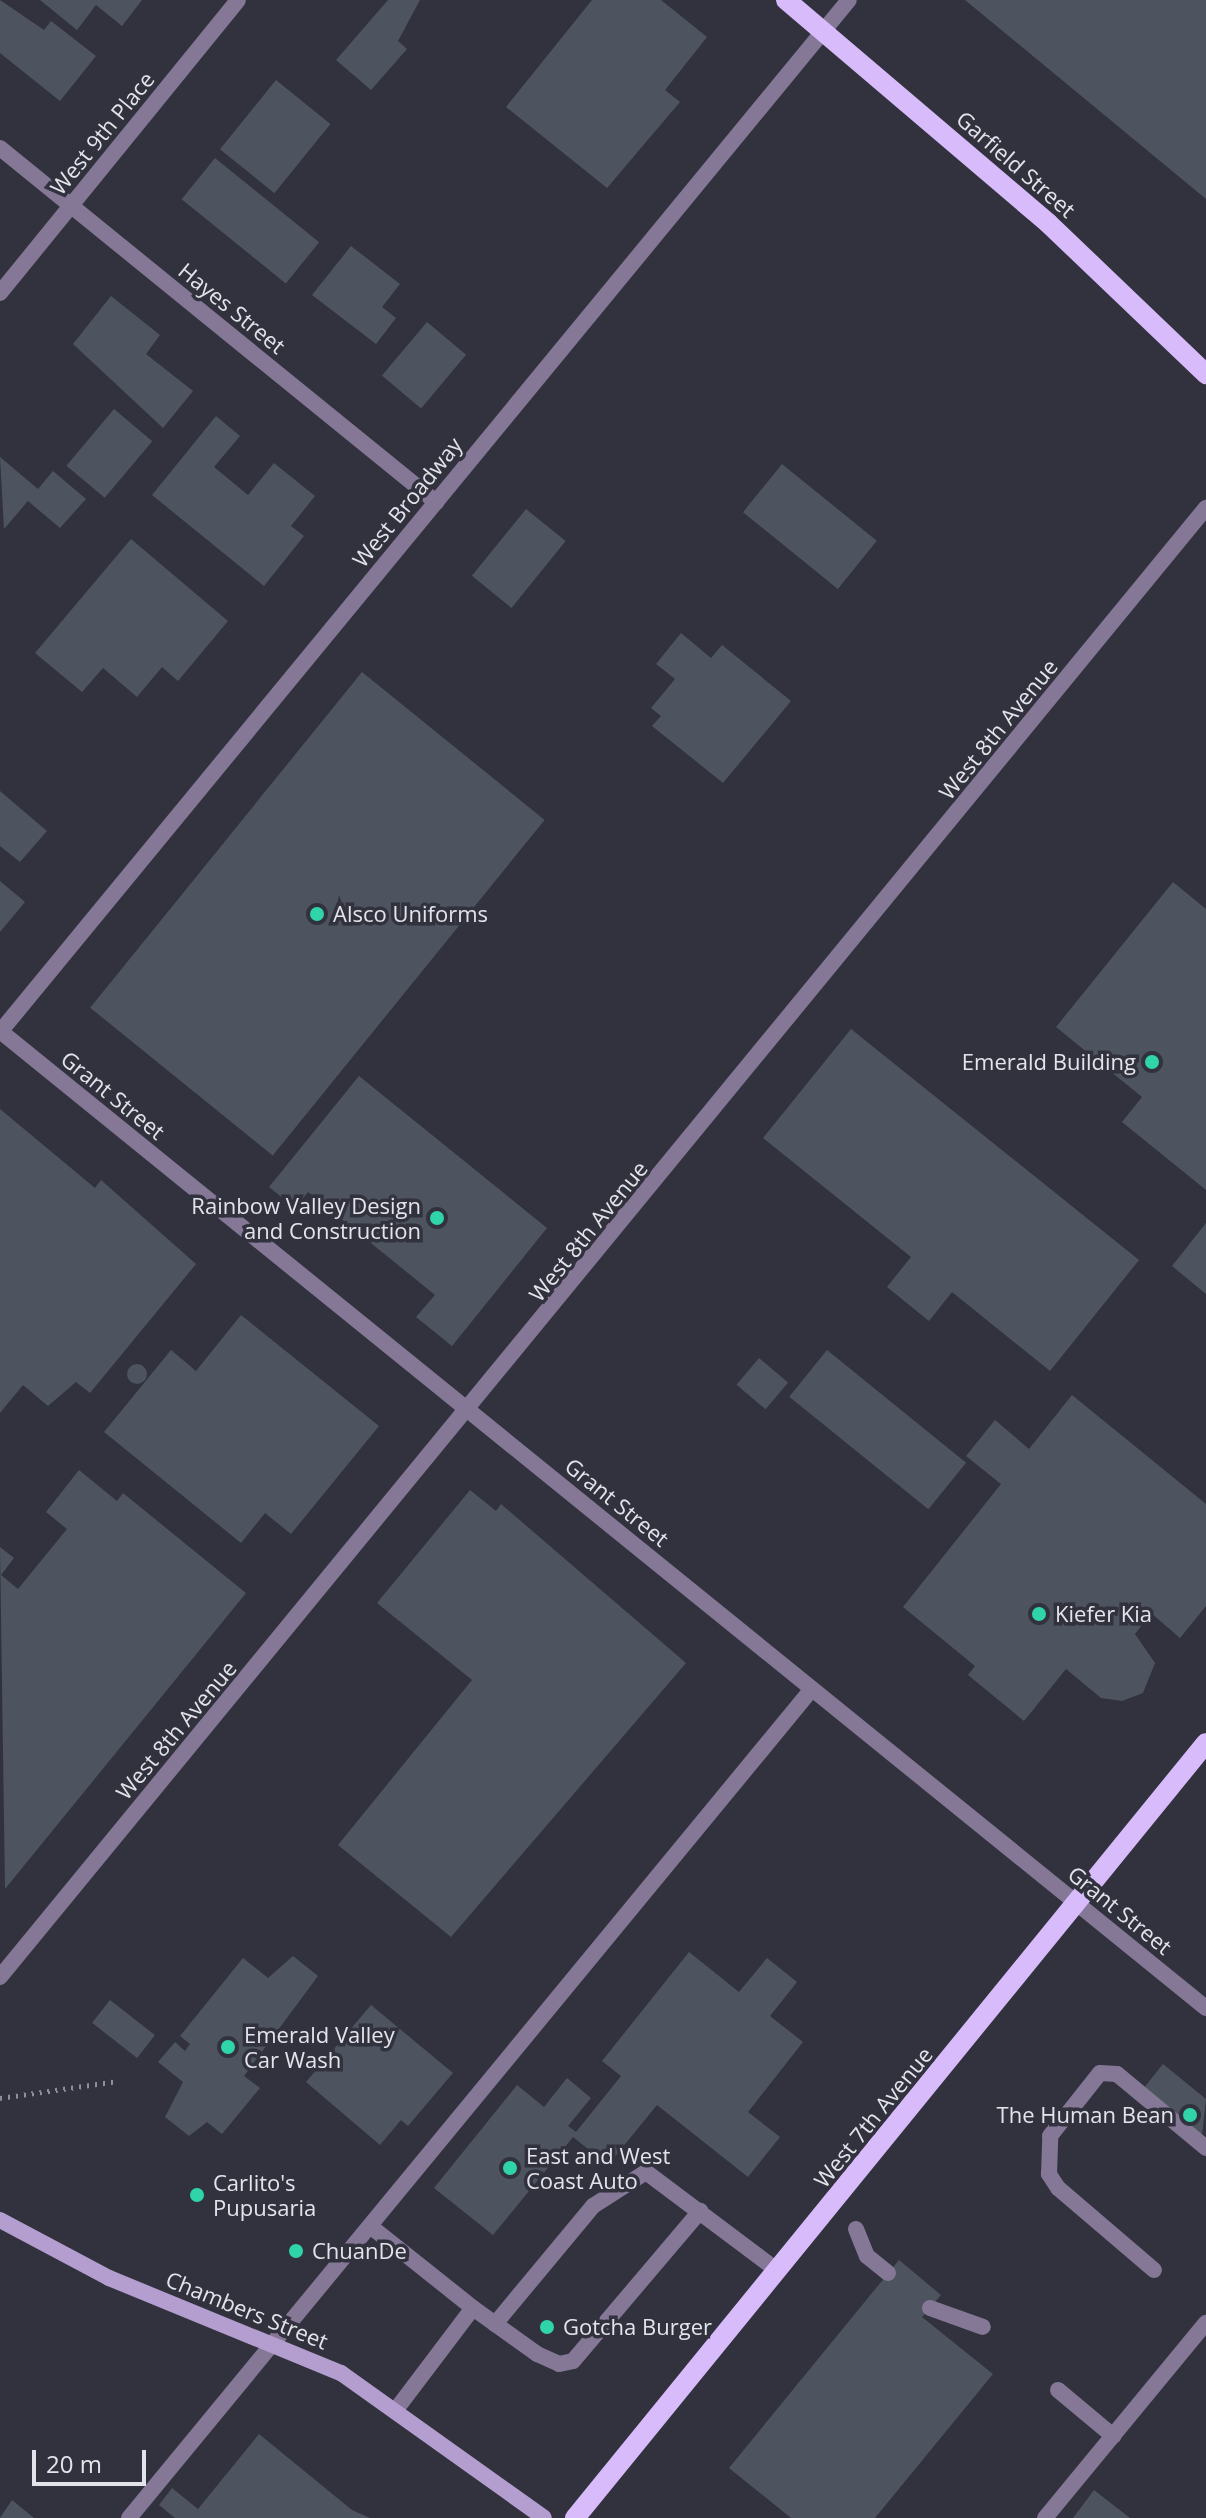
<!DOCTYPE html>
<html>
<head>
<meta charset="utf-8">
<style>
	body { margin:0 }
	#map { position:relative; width:1206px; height:2518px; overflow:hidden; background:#31323d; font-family:"Open Sans",sans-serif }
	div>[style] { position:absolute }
	.building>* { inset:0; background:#4d545f; transform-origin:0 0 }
	.round { border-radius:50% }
	.path>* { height:5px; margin-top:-2.5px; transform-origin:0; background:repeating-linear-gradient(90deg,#8e8f97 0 2px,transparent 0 8px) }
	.lane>* { height:16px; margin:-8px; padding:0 8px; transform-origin:8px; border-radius:8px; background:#857897 }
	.street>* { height:16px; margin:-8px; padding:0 8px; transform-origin:8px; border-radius:8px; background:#857897 }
	.secondary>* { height:16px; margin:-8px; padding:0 8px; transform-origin:8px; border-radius:8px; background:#b49ecf }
	.primary>* { height:20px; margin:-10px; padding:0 10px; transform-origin:10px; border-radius:10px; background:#d8bbfb }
	.dots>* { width:22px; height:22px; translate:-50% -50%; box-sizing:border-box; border:4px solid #31323d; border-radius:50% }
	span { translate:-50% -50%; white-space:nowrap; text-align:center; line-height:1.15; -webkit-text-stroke:7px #31323d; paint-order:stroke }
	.street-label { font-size:22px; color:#e3e4eb }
	.poi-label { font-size:22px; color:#e3e4eb }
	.left { translate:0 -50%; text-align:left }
	.right { translate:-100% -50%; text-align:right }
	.scale { position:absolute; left:32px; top:2450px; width:114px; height:36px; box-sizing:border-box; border:4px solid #e3e4eb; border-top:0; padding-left:10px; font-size:24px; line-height:28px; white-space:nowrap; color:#e3e4eb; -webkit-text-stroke:6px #31323d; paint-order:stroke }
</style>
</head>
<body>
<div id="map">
	<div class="building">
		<i style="clip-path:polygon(0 0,44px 30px,51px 21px,96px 56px,60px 101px,0 53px)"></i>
		<i style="clip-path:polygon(40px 0,142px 0,122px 26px,96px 5px,77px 30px)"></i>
		<i style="clip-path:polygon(388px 0,420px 0,398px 41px,407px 49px,371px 90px,336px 60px)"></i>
		<i style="clip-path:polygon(592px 0,661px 0,707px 37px,665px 90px,680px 102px,607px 188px,506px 107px)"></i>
		<i style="clip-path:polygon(965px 0,1206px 0,1206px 199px)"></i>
		<i style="left:276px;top:80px;width:70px;height:89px;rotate:39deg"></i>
		<i style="left:215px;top:158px;width:134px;height:53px;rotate:39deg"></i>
		<i style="clip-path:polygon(351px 246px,400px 284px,382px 307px,396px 318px,376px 344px,312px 295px)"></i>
		<i style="clip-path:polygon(111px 296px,160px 335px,146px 354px,193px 391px,163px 428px,73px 344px)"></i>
		<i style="left:427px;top:322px;width:51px;height:70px;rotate:40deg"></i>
		<i style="left:114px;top:409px;width:50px;height:74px;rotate:40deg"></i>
		<i style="clip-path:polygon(216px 416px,240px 436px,214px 467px,248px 495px,274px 463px,315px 496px,291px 526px,304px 536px,264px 586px,152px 495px)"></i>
		<i style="clip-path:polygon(0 457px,38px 489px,53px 471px,86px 499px,60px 528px,28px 501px,4px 529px)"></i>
		<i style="left:782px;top:464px;width:122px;height:62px;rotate:39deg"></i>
		<i style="left:526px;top:509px;width:51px;height:86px;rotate:39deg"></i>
		<i style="clip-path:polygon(131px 539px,228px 621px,178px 681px,162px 667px,137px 697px,103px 668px,82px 692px,35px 653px)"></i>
		<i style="clip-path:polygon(681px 633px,711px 658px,722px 645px,791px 701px,723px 783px,652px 726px,661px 716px,651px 708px,675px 679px,656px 664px)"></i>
		<i style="left:362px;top:672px;width:235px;height:432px;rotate:39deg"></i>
		<i style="clip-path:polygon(0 791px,47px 831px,20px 862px,0 846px)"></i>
		<i style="clip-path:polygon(0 881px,25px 902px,0 932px)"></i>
		<i style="clip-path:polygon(1173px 882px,1206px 909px,1206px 1190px,1122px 1122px,1142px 1097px,1056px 1027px)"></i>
		<i style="clip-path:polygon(851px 1029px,1139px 1260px,1050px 1371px,952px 1292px,929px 1321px,887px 1287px,911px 1257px,763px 1138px)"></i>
		<i style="clip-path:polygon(359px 1076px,547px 1228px,452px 1346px,416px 1317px,435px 1295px,308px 1192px,295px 1208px,269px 1187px)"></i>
		<i style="clip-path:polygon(0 1109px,95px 1188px,101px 1180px,196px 1264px,90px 1393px,76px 1382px,48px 1406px,23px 1385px,0 1413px)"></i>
		<i style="clip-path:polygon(1206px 1223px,1206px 1294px,1172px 1266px)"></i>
		<i style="clip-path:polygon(241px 1315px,379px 1426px,291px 1534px,265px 1513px,241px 1543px,104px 1432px,171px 1350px,196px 1371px)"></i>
		<i style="left:827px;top:1350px;width:179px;height:60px;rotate:39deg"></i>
		<i style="left:759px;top:1358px;width:38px;height:35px;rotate:40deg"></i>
		<i class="round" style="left:127px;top:1364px;width:20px;height:20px"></i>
		<i style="clip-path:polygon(1072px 1395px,1206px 1504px,1206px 1606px,1180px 1638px,1151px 1613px,1135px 1634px,1155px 1663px,1143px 1693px,1122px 1701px,1101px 1698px,1066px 1669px,1024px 1721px,968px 1675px,975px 1666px,903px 1607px,1001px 1484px,966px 1456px,995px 1420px,1029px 1449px)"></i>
		<i style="clip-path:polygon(79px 1470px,117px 1501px,123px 1493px,246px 1593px,5px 1889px,0 1547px,14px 1558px,1px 1575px,18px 1589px,67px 1529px,46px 1512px)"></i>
		<i style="clip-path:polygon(470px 1490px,496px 1511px,501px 1504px,686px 1663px,451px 1937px,338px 1845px,472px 1680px,377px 1603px)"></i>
		<i style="clip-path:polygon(689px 1952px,739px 1992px,767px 1958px,797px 1982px,770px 2016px,803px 2042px,748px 2112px,780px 2137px,748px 2177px,657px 2105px,608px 2165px,573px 2137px,493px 2235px,434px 2188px,517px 2085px,544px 2107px,567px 2078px,591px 2098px,568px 2126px,576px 2132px,621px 2076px,602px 2061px)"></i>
		<i style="clip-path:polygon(293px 1956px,318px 1976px,244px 2076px,260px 2088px,222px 2134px,207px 2122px,189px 2136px,165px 2117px,183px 2082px,158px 2062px,175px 2042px,185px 2051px,190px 2044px,180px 2036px,243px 1958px,268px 1978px)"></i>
		<i style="left:110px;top:2000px;width:57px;height:29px;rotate:38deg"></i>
		<i style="clip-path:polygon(371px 2005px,453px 2073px,408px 2126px,401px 2120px,380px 2145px,306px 2082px)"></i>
		<i style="clip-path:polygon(1163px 2064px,1206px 2099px,1202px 2136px,1143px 2089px)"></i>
		<i style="clip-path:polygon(899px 2260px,941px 2295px,922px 2317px,993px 2374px,875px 2518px,791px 2518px,729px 2468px)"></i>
		<i style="clip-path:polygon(259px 2434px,352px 2510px,370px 2518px,175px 2518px,159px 2505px,172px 2488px,198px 2509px)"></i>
		<i style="clip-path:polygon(1094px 2490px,1130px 2518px,1073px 2518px)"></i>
		<i style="clip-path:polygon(12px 2500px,34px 2518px,0 2518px)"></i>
	</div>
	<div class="path">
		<i style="left:0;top:2098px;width:119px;rotate:-8.2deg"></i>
	</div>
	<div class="lane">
		<i style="left:370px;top:2226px;width:132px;rotate:38.5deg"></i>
		<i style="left:856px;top:2229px;width:29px;rotate:68deg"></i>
		<i style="left:867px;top:2256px;width:27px;rotate:39deg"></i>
		<i style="left:1154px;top:2270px;width:126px;rotate:-139.5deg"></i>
		<i style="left:1058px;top:2188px;width:17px;rotate:-123deg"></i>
		<i style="left:1049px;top:2174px;width:38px;rotate:-88deg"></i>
		<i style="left:1050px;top:2136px;width:80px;rotate:-51.6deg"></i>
		<i style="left:1100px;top:2073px;width:17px;rotate:3deg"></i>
		<i style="left:1117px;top:2074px;width:116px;rotate:39.7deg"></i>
		<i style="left:930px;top:2308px;width:56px;rotate:19.7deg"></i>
		<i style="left:495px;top:2324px;width:153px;rotate:-50.3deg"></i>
		<i style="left:593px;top:2206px;width:63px;rotate:-32.7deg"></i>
		<i style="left:646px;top:2172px;width:165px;rotate:36.9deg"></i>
		<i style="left:1058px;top:2390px;width:72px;rotate:39.9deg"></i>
		<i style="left:398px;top:2407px;width:124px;rotate:-52.9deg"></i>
		<i style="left:473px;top:2308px;width:79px;rotate:35.7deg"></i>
		<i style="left:537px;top:2354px;width:24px;rotate:24deg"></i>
		<i style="left:559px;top:2364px;width:14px;rotate:-12deg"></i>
		<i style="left:573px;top:2361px;width:197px;rotate:-49.7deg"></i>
		<i style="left:129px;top:2518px;width:1074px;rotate:-50.52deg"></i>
		<i style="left:1045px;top:2518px;width:253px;rotate:-50.5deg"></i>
	</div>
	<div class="street">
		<i style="left:0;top:148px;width:562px;rotate:39.07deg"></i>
		<i style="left:0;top:293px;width:377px;rotate:-50.9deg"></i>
		<i style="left:0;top:1031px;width:1552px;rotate:39.01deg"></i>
		<i style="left:0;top:1032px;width:1336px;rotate:-50.56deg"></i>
		<i style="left:0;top:1977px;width:1901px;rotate:-50.62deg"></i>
	</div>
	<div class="secondary">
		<i style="left:0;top:2220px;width:123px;rotate:28deg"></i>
		<i style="left:109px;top:2278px;width:251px;rotate:22.3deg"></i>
		<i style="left:341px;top:2373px;width:249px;rotate:35.5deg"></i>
	</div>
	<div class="primary">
		<i style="left:786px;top:0;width:344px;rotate:40.4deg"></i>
		<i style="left:1048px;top:223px;width:219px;rotate:43.7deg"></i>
		<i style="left:575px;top:2518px;width:999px;rotate:-50.85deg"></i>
	</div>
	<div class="dots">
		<i style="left:317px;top:914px;background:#30d4a9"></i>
		<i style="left:1152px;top:1062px;background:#30d4a9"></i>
		<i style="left:437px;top:1218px;background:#30d4a9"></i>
		<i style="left:1039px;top:1614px;background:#30d4a9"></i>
		<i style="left:228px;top:2047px;background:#30d4a9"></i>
		<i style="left:1190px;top:2115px;background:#30d4a9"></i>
		<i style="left:510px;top:2168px;background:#30d4a9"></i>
		<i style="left:197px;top:2195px;background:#30d4a9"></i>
		<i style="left:296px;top:2251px;background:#30d4a9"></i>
		<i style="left:547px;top:2327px;background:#30d4a9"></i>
	</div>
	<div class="street-label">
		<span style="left:102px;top:133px;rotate:-51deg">West 9th Place</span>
		<span style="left:1016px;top:164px;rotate:41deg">Garfield Street</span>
		<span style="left:232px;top:308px;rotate:39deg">Hayes Street</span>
		<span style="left:407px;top:502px;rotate:-51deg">West Broadway</span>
		<span style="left:998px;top:729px;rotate:-51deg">West 8th Avenue</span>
		<span style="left:113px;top:1095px;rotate:39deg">Grant Street</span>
		<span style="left:588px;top:1231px;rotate:-51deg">West 8th Avenue</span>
		<span style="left:617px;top:1502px;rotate:39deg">Grant Street</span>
		<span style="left:176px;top:1730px;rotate:-50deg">West 8th Avenue</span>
		<span style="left:1120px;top:1910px;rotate:39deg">Grant Street</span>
		<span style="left:873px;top:2117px;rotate:-51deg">West 7th Avenue</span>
		<span style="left:247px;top:2310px;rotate:22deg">Chambers Street</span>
	</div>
	<div class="poi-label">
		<span class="left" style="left:333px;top:914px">Alsco Uniforms</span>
		<span class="right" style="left:1136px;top:1062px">Emerald Building</span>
		<span class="right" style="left:421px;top:1218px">Rainbow Valley Design<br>and Construction</span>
		<span class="left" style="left:1055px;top:1614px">Kiefer Kia</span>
		<span class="left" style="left:244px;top:2047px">Emerald Valley<br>Car Wash</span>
		<span class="right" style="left:1174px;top:2115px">The Human Bean</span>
		<span class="left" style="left:526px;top:2168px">East and West<br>Coast Auto</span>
		<span class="left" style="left:213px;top:2195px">Carlito's<br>Pupusaria</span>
		<span class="left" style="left:312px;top:2251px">ChuanDe</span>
		<span class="left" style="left:563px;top:2327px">Gotcha Burger</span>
	</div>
	<div class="scale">20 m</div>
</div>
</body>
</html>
